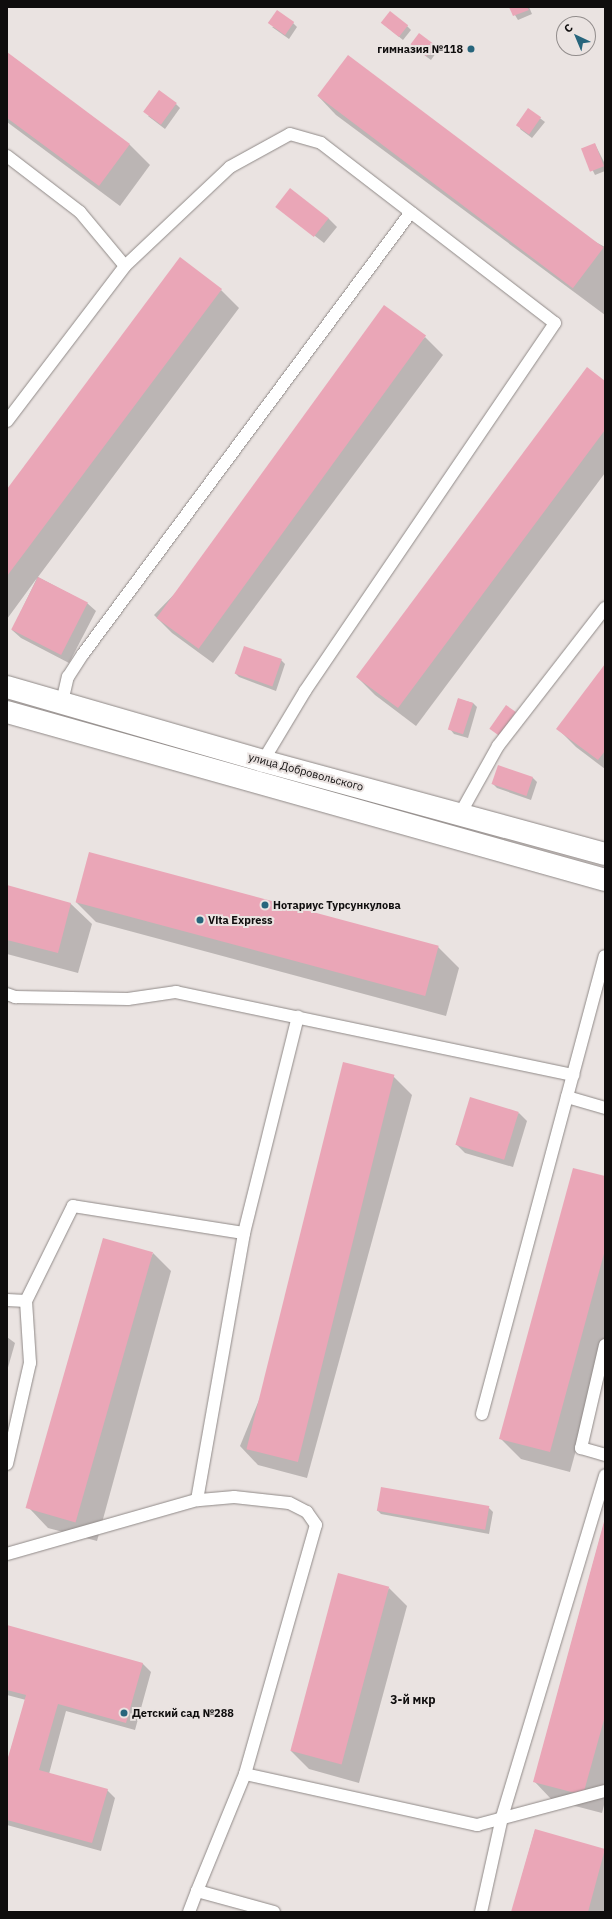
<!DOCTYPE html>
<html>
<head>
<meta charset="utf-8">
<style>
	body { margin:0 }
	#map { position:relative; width:612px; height:1919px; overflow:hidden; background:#eae3e1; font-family:"IBM Plex Sans",sans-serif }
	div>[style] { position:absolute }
	.shadow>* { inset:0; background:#0003 }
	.building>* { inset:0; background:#eaa6b7; transform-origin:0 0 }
	.roads { filter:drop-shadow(0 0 1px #908a88) drop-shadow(0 0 1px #908a88) }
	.service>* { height:12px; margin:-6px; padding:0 6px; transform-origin:6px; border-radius:6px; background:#fff }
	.secondary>* { height:22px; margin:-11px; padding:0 11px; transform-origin:11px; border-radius:11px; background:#fff }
	.dots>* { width:11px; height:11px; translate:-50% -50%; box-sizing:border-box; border:2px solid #eae3e1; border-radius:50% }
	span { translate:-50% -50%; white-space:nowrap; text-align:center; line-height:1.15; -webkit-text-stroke:4px #eae3e1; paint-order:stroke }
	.poi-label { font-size:11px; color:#0f0d0d; font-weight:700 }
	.right { translate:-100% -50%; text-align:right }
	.left { translate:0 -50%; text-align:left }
	.street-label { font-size:11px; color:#0f0d0d }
	.neighbourhood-label { font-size:12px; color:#0f0d0d; font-weight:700 }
	.frame { position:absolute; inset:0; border:8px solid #0f0d0d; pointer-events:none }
	.north { position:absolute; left:556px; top:16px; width:40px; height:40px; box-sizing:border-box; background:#eae3e1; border:1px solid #928d8c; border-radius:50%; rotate:316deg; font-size:11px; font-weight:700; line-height:16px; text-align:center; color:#0f0d0d }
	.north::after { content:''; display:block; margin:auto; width:14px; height:18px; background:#27657c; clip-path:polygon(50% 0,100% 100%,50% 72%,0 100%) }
</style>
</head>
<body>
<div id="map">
	<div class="shadow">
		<i style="clip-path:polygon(510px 7px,529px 7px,532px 14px,518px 20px)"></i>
		<i style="clip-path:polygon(293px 23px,297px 27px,289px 39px,272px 27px)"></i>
		<i style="clip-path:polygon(382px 23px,407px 26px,411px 30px,403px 40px)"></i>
		<i style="clip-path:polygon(420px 35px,438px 50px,431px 60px,416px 49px)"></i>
		<i style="clip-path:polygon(7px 53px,130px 145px,150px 165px,120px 206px,7px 122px)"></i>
		<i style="clip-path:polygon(318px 96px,605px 247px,605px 315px,336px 115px)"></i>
		<i style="clip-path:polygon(176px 104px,180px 108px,165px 129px,148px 116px)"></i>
		<i style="clip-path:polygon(528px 109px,545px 122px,532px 138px,520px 129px)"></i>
		<i style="clip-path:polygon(595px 144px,605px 164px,605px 171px,595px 175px,582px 149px)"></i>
		<i style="clip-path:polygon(278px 207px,328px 218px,337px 227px,324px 243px)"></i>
		<i style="clip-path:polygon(221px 290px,239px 308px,38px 577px,87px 603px,96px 611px,69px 663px,21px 638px,12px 630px,37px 578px,7px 619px,7px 490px)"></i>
		<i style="clip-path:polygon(425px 337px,443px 355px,213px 663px,172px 633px,154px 615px)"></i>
		<i style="clip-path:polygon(605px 382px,605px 473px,416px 726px,375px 695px,357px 677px)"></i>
		<i style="clip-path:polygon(281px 660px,285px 664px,276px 691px,239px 677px,235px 673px)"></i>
		<i style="clip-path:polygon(605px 665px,605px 769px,576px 747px,558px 729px)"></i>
		<i style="clip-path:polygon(458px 699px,473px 703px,477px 707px,468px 738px,454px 734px,450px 729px)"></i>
		<i style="clip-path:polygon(533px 778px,537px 782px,531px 800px,497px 788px,493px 784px)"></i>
		<i style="clip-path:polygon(7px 886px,71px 904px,92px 924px,78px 973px,7px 954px)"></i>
		<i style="clip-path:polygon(76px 902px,438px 947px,459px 968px,446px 1016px,96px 922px)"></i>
		<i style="clip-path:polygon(393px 1076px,412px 1095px,307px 1478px,258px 1465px,240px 1446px)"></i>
		<i style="clip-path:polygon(519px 1113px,527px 1121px,513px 1167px,465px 1153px,457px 1145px)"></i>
		<i style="clip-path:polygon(605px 1177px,605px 1344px,570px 1472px,521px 1459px,500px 1438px)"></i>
		<i style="clip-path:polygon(153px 1253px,171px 1271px,97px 1541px,48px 1528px,30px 1509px)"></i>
		<i style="clip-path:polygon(7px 1337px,15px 1343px,7px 1371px)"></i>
		<i style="clip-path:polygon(489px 1508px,493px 1512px,489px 1534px,381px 1514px,377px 1510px)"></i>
		<i style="clip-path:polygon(605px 1520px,605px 1801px,602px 1813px,552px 1800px,534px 1781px)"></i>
		<i style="clip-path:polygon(389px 1588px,407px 1606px,359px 1783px,309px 1769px,291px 1751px)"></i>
		<i style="clip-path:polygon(7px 1626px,143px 1664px,151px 1672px,135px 1730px,66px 1711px,49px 1774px,107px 1790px,115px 1798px,101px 1851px,7px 1825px,7px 1762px,26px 1700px,7px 1695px)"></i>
		<i style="clip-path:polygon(535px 1830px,605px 1850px,605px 1912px,512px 1912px)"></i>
	</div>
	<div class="building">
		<i style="clip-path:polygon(509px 7px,527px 7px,529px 10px,513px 16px)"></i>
		<i style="left:277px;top:10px;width:21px;height:16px;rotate:35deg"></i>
		<i style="left:390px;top:11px;width:23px;height:15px;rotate:38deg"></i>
		<i style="left:419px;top:33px;width:20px;height:14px;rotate:37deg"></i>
		<i style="clip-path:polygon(7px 52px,130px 144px,99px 186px,7px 118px)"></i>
		<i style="left:348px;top:55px;width:320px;height:51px;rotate:37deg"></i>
		<i style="left:159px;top:90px;width:22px;height:27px;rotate:36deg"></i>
		<i style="left:528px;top:108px;width:16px;height:21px;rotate:35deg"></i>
		<i style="left:595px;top:143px;width:25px;height:15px;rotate:69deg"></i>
		<i style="left:290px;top:188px;width:49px;height:24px;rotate:38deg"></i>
		<i style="clip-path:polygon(180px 257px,222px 289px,7px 576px,7px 489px)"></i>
		<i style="left:384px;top:305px;width:52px;height:387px;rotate:36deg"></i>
		<i style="clip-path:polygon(587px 367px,605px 381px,605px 430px,398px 708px,356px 677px)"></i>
		<i style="left:38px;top:577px;width:56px;height:59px;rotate:27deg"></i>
		<i style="left:244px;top:646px;width:40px;height:29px;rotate:19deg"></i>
		<i style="clip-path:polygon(605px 664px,605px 751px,598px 760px,556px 729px)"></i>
		<i style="left:458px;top:698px;width:16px;height:33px;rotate:18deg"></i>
		<i style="left:506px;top:705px;width:12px;height:29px;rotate:35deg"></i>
		<i style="left:498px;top:765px;width:37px;height:20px;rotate:19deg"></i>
		<i style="left:89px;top:852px;width:362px;height:52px;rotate:15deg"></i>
		<i style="clip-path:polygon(7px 885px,71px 903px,58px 953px,7px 940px)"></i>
		<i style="left:343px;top:1062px;width:53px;height:399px;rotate:14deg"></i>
		<i style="left:470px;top:1097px;width:51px;height:50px;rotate:17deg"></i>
		<i style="clip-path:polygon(573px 1168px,605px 1176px,605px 1250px,550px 1452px,499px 1439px)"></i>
		<i style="left:103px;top:1238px;width:52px;height:281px;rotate:16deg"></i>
		<i style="left:381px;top:1487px;width:110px;height:24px;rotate:10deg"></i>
		<i style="clip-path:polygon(605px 1518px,605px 1716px,583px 1795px,533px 1782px)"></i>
		<i style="left:338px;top:1573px;width:53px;height:184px;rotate:15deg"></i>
		<i style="clip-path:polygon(7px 1625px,143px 1663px,126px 1723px,58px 1704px,39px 1770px,108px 1789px,92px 1843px,7px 1820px,7px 1761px,26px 1695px,7px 1690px)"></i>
		<i style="clip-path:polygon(535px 1829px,605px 1849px,588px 1912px,511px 1912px)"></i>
	</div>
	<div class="roads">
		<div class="service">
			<i style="left:7px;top:156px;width:92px;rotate:37.5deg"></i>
			<i style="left:80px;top:212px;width:70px;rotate:50.2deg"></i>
			<i style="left:7px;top:421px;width:195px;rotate:-52.7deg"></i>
			<i style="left:125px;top:266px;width:144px;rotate:-43.3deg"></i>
			<i style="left:230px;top:167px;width:68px;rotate:-28.8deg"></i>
			<i style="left:290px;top:134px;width:32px;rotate:16deg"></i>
			<i style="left:321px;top:143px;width:295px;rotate:37.6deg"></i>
			<i style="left:555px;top:323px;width:445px;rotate:124.2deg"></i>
			<i style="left:305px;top:691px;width:82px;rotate:121deg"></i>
			<i style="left:62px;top:702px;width:26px;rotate:-77deg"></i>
			<i style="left:68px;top:677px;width:27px;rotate:-57deg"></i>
			<i style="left:83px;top:654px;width:550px;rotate:-53.42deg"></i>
			<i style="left:460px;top:814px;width:78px;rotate:-60.8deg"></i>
			<i style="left:498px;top:746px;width:175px;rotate:-52.2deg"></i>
			<i style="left:7px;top:994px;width:9px;rotate:21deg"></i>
			<i style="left:15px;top:997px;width:113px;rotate:1deg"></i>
			<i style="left:128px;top:999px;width:49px;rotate:-8.3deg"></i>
			<i style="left:176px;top:992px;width:406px;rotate:11.8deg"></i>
			<i style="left:567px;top:1097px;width:40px;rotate:16deg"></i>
			<i style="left:7px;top:1300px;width:19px;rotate:3deg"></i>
			<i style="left:605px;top:1345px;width:106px;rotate:103.1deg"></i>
			<i style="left:581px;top:1448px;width:25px;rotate:16deg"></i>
			<i style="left:482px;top:1414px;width:474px;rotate:-75deg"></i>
			<i style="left:7px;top:1464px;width:104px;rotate:-77.2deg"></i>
			<i style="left:30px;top:1363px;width:62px;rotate:-93.7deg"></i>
			<i style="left:26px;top:1301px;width:106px;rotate:-63.7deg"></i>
			<i style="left:73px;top:1206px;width:173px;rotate:9deg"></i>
			<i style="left:7px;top:1554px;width:198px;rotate:-15.9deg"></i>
			<i style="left:245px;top:1774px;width:238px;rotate:12.4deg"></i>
			<i style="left:477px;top:1825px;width:132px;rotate:-14.9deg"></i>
			<i style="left:189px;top:1912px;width:22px;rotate:-69deg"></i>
			<i style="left:274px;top:1912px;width:80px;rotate:-164.7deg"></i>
			<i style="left:197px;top:1891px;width:126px;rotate:-67.7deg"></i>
			<i style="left:245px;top:1774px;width:259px;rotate:-74.1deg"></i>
			<i style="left:316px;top:1525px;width:16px;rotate:-125deg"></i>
			<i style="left:307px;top:1512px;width:20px;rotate:-153deg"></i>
			<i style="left:289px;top:1503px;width:55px;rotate:-173.8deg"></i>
			<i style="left:234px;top:1497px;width:37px;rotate:175deg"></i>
			<i style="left:197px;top:1500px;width:271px;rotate:-80deg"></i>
			<i style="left:244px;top:1233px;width:223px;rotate:-76deg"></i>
			<i style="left:481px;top:1912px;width:97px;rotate:-77.5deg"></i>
			<i style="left:502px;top:1817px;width:357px;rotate:-73.2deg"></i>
		</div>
		<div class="secondary">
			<i style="left:7px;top:687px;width:266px;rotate:16.1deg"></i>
			<i style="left:263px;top:761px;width:354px;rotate:15.2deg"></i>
			<i style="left:7px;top:712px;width:621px;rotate:15.69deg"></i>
		</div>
	</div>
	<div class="dots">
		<i style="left:471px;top:49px;background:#27657c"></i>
		<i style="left:265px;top:905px;background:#27657c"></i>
		<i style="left:200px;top:920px;background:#27657c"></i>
		<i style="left:124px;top:1713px;background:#27657c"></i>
	</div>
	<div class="poi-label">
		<span class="right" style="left:463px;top:49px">гимназия №118</span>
		<span class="left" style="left:273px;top:905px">Нотариус Турсункулова</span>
		<span class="left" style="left:208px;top:920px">Vita Express</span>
		<span class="left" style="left:132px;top:1713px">Детский сад №288</span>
	</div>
	<div class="street-label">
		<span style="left:306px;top:772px;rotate:15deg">улица Добровольского</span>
	</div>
	<div class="neighbourhood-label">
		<span style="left:413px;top:1700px">3-й мкр</span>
	</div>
	<div class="frame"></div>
	<div class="north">С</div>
</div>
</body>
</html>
